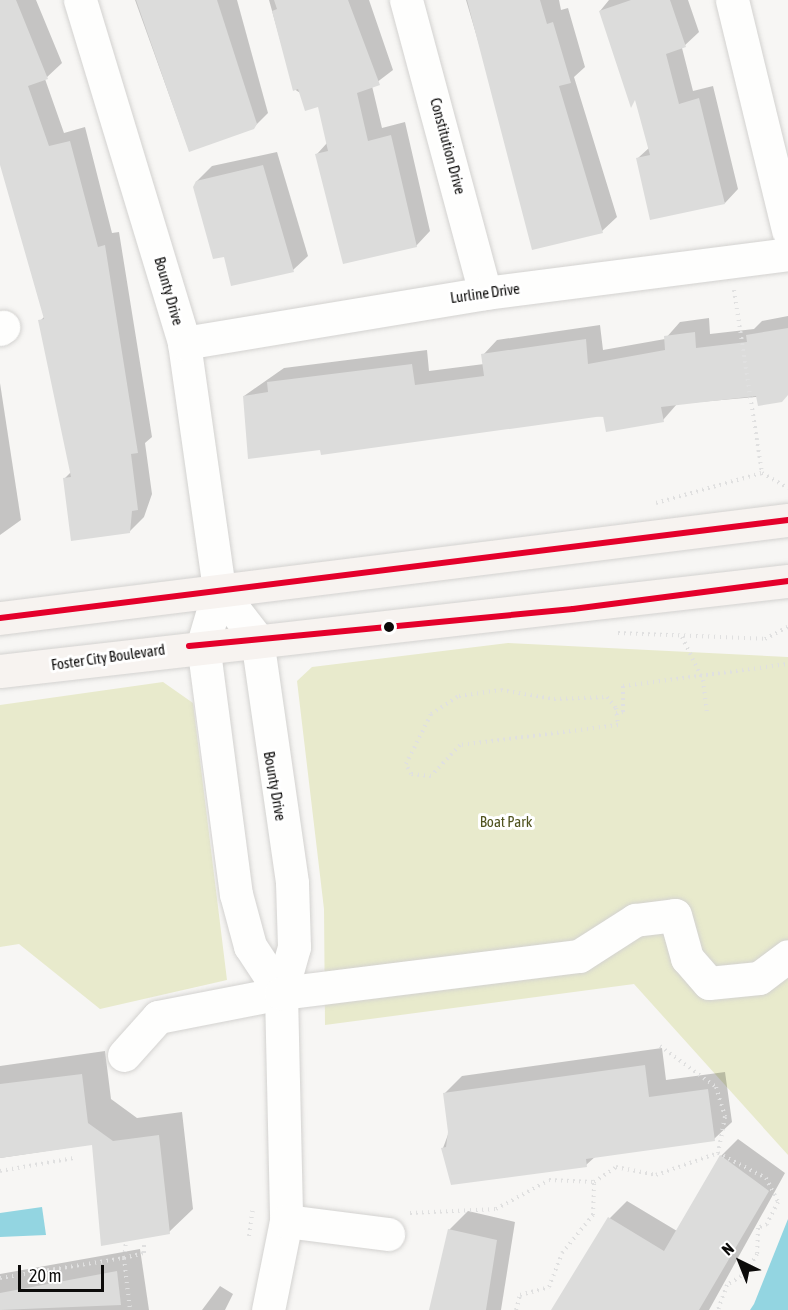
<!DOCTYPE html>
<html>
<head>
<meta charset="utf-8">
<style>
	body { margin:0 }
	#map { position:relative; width:788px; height:1310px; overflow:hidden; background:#f7f6f4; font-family:"Asap Condensed",sans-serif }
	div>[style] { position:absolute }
	.green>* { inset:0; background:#e8eacc }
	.water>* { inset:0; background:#93d5e1 }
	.shadow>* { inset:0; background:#0003 }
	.building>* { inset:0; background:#dcdcdb }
	.path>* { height:4px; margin-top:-2px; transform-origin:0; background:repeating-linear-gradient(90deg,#e0e0e0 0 1.5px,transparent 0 6px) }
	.roads { filter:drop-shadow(0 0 2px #d3d2d0) drop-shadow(0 0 2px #d3d2d0) }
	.minor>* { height:33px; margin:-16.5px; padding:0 16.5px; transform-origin:16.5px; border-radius:16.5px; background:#fefefd }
	.major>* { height:33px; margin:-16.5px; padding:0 16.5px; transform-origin:16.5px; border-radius:16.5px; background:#f7f3f0 }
	.bus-1>* { height:6px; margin:-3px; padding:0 3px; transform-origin:3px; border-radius:3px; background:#e4002b }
	.dots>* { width:16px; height:16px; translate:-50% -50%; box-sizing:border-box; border:3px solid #fff; border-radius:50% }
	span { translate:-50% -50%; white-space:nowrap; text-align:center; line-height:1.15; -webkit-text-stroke:6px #fff; paint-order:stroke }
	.street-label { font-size:15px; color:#0c0b0a }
	.park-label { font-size:15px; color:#50531f }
	.north { position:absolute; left:710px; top:1232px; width:60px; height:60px; -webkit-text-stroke:4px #fff; paint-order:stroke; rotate:317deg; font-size:16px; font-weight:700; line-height:24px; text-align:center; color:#0c0b0a }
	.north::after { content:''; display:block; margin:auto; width:21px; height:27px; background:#0c0b0a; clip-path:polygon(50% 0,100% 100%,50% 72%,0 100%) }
	.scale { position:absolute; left:18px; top:1265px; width:86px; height:27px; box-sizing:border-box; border:3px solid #0c0b0a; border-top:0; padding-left:8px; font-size:18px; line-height:21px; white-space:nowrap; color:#0c0b0a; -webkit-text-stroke:4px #fff; paint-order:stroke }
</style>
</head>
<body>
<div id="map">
	<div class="green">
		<i style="clip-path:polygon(508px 643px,788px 657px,788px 1155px,634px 984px,325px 1025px,324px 909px,297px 681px,312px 667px)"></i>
		<i style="clip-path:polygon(163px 682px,193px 703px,227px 980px,100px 1009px,19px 944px,0 947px,0 705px)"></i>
	</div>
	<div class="water">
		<i style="clip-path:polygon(42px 1207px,46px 1235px,0 1237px,0 1213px)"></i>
		<i style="clip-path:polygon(788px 1219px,788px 1310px,750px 1310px,754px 1304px)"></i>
	</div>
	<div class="shadow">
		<i style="clip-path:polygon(0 0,36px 0,62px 63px,45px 79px,64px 133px,85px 127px,112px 233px,119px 232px,152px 437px,145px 443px,152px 494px,144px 517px,129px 532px,65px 478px,72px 471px,40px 321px,45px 316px,0 160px)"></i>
		<i style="clip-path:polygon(135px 0,237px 0,268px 113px,253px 128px,189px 150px)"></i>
		<i style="clip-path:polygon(269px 0,369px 0,393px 70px,372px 86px,382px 128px,405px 122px,430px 231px,416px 246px,317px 154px,327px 143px,319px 105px,294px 89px)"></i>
		<i style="clip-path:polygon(466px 0,559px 0,561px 10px,568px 8px,585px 67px,574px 77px,617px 217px,602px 231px,521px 186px)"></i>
		<i style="clip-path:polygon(609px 0,688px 0,699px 32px,682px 48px,693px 91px,713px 86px,738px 189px,725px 203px,638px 158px,650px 147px,628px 66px,600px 11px)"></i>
		<i style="clip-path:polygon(277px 152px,308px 256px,293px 270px,225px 255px,197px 181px,212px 166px)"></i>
		<i style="clip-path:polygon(788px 316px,788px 394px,677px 404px,663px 420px,244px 396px,284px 368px,427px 350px,429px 371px,484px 364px,483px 355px,497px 340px,600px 325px,603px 350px,665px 339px,680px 322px,709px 318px,710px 334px,754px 329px,762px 321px)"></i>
		<i style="clip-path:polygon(0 383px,21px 520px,0 535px)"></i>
		<i style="clip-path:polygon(662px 1048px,666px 1080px,725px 1072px,732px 1122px,714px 1139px,596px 1156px,586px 1165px,443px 1148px,449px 1132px,444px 1094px,462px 1076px)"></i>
		<i style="clip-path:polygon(105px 1051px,111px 1099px,137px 1118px,182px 1112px,193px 1209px,169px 1232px,93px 1144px,0 1158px,0 1066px)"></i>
		<i style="clip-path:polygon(738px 1139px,785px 1173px,709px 1310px,553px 1310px,610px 1218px,627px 1201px,677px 1231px,721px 1156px)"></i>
		<i style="clip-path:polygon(468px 1211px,515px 1222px,501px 1310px,432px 1310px,449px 1230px)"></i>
		<i style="clip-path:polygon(140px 1249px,149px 1310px,0 1310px,0 1274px)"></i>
		<i style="clip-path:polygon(220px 1286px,233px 1294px,225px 1310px,202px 1310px)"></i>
	</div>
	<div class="building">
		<i style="clip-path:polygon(0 0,16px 0,48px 79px,28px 86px,49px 146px,70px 141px,98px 247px,105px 245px,138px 453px,131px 454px,138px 510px,132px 511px,130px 533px,71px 541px,63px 478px,71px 477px,38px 320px,44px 319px,0 165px)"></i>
		<i style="clip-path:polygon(136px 0,217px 0,257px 124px,254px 129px,189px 152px)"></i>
		<i style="clip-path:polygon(274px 0,348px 0,380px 85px,357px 93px,368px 141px,391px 135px,417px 247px,343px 264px,315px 154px,328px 151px,318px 107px,305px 111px,298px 89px,293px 91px,272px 11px,277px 9px)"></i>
		<i style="clip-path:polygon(467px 0,540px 0,547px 24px,553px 22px,571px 83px,559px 86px,603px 233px,532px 250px)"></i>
		<i style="clip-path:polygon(631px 0,670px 0,686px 47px,666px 54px,679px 104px,699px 98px,725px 204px,650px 220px,636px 158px,650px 155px,635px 100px,631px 108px,599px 11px)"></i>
		<i style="clip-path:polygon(263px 165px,294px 272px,231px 286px,224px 257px,213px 259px,193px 187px,196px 181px)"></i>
		<i style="clip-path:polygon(788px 328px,788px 395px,782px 402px,758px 406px,756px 396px,661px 407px,664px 422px,606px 432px,603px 416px,321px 455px,320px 450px,248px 459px,243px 396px,268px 392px,267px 382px,412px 364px,415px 385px,484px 376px,481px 354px,586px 339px,588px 364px,665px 350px,664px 336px,695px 332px,696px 348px,747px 342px,746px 335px)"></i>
		<i style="clip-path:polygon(645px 1065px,649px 1097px,708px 1089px,715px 1141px,586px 1159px,587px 1167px,451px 1185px,441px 1148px,446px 1147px,448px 1132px,443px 1093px)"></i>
		<i style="clip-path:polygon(82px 1074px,88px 1123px,113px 1141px,159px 1135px,170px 1234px,101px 1246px,92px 1145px,0 1158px,0 1084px)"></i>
		<i style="clip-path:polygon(720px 1155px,769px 1191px,699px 1310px,551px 1310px,608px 1217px,664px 1251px)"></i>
		<i style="clip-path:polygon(448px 1229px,497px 1240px,486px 1310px,429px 1310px)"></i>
		<i style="clip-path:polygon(117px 1271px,121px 1305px,0 1310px,0 1293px)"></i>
	</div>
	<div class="path">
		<i style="left:734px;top:290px;width:185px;rotate:81.3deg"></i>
		<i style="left:656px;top:503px;width:110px;rotate:-15.8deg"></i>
		<i style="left:762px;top:473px;width:30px;rotate:30deg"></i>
		<i style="left:618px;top:633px;width:147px;rotate:2.3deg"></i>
		<i style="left:765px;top:639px;width:26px;rotate:-28deg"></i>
		<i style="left:682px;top:637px;width:48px;rotate:64deg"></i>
		<i style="left:703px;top:680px;width:33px;rotate:83deg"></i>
		<i style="left:501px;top:690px;width:54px;rotate:9.6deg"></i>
		<i style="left:554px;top:699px;width:53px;rotate:-2.2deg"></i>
		<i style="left:607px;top:697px;width:14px;rotate:51deg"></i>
		<i style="left:616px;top:708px;width:17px;rotate:83deg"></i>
		<i style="left:618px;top:725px;width:159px;rotate:172.8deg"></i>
		<i style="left:460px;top:745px;width:42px;rotate:133.1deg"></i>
		<i style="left:431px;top:776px;width:20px;rotate:-174deg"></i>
		<i style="left:411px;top:774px;width:11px;rotate:-117deg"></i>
		<i style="left:406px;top:764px;width:56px;rotate:-63.4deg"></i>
		<i style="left:431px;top:714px;width:33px;rotate:-33deg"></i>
		<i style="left:459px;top:696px;width:42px;rotate:-8.1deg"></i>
		<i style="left:616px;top:713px;width:7px;rotate:-8deg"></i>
		<i style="left:623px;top:712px;width:26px;rotate:-90deg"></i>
		<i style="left:623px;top:686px;width:166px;rotate:-7.6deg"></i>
		<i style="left:660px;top:1046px;width:69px;rotate:36.2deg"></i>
		<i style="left:716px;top:1087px;width:31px;rotate:73deg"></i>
		<i style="left:725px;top:1117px;width:37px;rotate:101deg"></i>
		<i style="left:718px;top:1153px;width:54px;rotate:27.5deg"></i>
		<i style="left:766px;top:1178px;width:27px;rotate:63deg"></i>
		<i style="left:778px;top:1202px;width:25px;rotate:117deg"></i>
		<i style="left:767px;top:1224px;width:10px;rotate:156deg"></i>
		<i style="left:758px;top:1228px;width:26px;rotate:92deg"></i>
		<i style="left:757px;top:1254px;width:22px;rotate:120deg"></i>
		<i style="left:746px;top:1273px;width:22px;rotate:148deg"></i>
		<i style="left:727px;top:1285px;width:27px;rotate:110deg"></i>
		<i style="left:0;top:1171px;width:75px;rotate:-10deg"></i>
		<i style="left:410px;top:1213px;width:86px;rotate:-2.7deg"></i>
		<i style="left:496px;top:1209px;width:60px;rotate:-28.7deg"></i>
		<i style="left:549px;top:1180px;width:45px;rotate:2.5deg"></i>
		<i style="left:249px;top:1236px;width:29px;rotate:-82deg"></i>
		<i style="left:124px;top:1258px;width:21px;rotate:-14deg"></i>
		<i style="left:144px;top:1253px;width:10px;rotate:-90deg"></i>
		<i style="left:124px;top:1258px;width:17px;rotate:-83deg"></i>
		<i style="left:0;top:1278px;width:126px;rotate:-9.2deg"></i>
		<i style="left:124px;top:1258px;width:52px;rotate:83.4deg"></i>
		<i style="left:516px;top:1310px;width:16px;rotate:-75deg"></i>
		<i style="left:520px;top:1295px;width:30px;rotate:-15deg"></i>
		<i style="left:549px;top:1287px;width:36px;rotate:-69deg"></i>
		<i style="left:562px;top:1253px;width:49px;rotate:-50.8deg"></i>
		<i style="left:593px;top:1215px;width:33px;rotate:-88deg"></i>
		<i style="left:594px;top:1182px;width:27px;rotate:-34deg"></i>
		<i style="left:616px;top:1167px;width:41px;rotate:11.3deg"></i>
		<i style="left:656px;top:1175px;width:66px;rotate:-19.5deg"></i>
	</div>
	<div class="roads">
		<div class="minor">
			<i style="left:80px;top:0;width:358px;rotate:73.1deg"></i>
			<i style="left:184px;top:343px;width:249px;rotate:81.9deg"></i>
			<i style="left:219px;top:590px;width:56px;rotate:106.5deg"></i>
			<i style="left:203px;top:644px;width:252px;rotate:82.5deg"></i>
			<i style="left:236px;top:894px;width:54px;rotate:74.9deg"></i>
			<i style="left:250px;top:946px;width:56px;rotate:56.6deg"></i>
			<i style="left:406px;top:0;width:303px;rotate:74.9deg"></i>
			<i style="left:732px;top:0;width:237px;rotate:76.3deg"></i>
			<i style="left:0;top:329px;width:4px;rotate:-34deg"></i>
			<i style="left:184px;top:343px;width:305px;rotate:-9.4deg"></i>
			<i style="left:485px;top:293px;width:305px;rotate:-7.3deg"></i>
			<i style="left:219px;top:590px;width:62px;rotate:52.2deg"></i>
			<i style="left:257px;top:639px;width:246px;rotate:81.8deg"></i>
			<i style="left:292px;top:883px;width:64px;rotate:88.2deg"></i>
			<i style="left:294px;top:947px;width:48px;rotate:105.8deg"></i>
			<i style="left:281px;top:993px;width:228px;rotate:88.7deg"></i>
			<i style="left:286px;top:1221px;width:91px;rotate:101.4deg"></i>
			<i style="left:124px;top:1055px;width:51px;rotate:-48.2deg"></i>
			<i style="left:158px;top:1017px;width:125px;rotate:-11deg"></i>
			<i style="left:281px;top:993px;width:300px;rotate:-7.1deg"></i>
			<i style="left:579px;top:956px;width:67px;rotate:-32.7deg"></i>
			<i style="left:635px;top:920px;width:40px;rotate:-7.1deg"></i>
			<i style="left:675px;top:915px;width:45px;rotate:74.4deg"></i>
			<i style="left:687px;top:958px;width:33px;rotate:49deg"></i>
			<i style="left:709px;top:983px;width:50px;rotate:-5.7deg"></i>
			<i style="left:759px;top:978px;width:36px;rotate:-37deg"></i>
			<i style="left:286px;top:1221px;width:103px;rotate:7.3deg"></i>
		</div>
		<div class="major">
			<i style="left:0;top:618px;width:794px;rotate:-7.09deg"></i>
			<i style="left:0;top:671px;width:793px;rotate:-6.52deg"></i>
		</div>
	</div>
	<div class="bus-1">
		<i style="left:0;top:618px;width:794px;rotate:-7.09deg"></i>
		<i style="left:189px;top:646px;width:386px;rotate:-5.5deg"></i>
		<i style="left:573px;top:609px;width:217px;rotate:-7.4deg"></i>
	</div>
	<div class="dots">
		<i style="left:389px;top:627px;background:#0c0b0a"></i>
	</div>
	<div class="street-label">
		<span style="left:448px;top:146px;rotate:75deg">Constitution Drive</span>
		<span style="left:169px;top:291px;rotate:74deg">Bounty Drive</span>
		<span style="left:485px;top:293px;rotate:-8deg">Lurline Drive</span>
		<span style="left:108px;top:657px;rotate:-8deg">Foster City Boulevard</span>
		<span style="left:275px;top:786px;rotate:80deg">Bounty Drive</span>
	</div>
	<div class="park-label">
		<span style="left:506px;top:822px">Boat Park</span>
	</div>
	<div class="north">N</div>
	<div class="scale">20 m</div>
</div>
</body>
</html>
